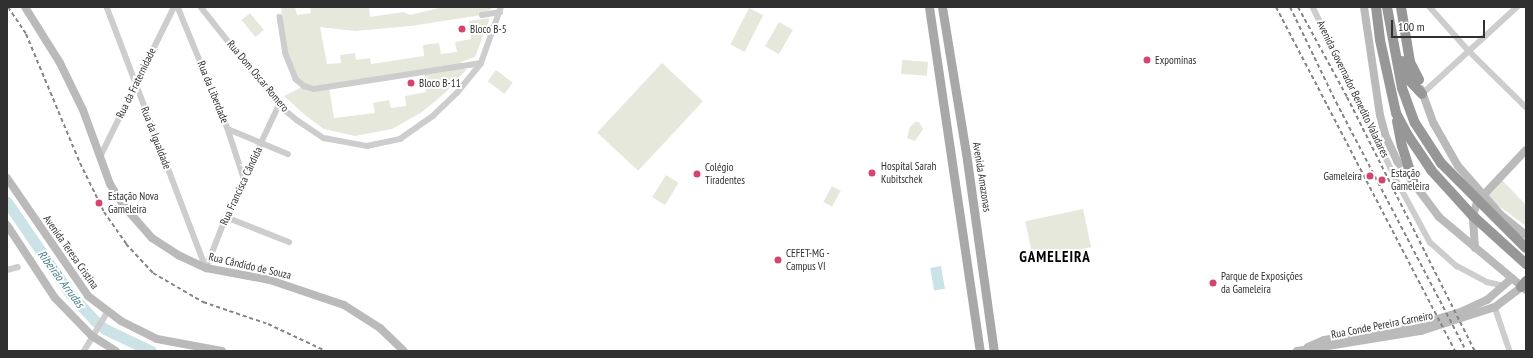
<!DOCTYPE html>
<html>
<head>
<meta charset="utf-8">
<style>
	body { margin:0 }
	#map { position:relative; width:1533px; height:358px; overflow:hidden; background:#fff; font-family:"PT Sans Narrow",sans-serif }
	div>[style] { position:absolute }
	.green>* { inset:0; background:#e6e8dc; transform-origin:0 0 }
	.water>* { inset:0; background:#cbe3e7; transform-origin:0 0 }
	.river>* { height:11px; margin:-5.5px; padding:0 5.5px; transform-origin:5.5px; border-radius:5.5px; background:#cbe3e7 }
	.street>* { height:5.5px; margin:-2.75px; padding:0 2.75px; transform-origin:2.75px; border-radius:2.75px; background:#cdcdcd }
	.secondary>* { height:8px; margin:-4px; padding:0 4px; transform-origin:4px; border-radius:4px; background:#bababa }
	.primary>* { height:9px; margin:-4.5px; padding:0 4.5px; transform-origin:4.5px; border-radius:4.5px; background:#a8a8a8 }
	.highway>* { height:10px; margin:-5px; padding:0 5px; transform-origin:5px; border-radius:5px; background:#979797 }
	.rail>* { height:2px; margin-top:-1px; transform-origin:0; background:repeating-linear-gradient(90deg,#858585 0 4px,transparent 0 7px) }
	.dots>* { width:11px; height:11px; translate:-50% -50%; box-sizing:border-box; border:2px solid #fff; border-radius:50% }
	span { translate:-50% -50%; white-space:nowrap; text-align:center; line-height:1.15; -webkit-text-stroke:4px #fff; paint-order:stroke }
	.poi-label { font-size:11px; color:#303030 }
	.left { translate:0 -50%; text-align:left }
	.right { translate:-100% -50%; text-align:right }
	.street-label { font-size:11px; color:#303030 }
	.water-label { font-size:12px; color:#457f8b; font-style:italic }
	.district-label { font-size:15px; color:#000; font-weight:700; letter-spacing:1px }
	.frame { position:absolute; inset:0; border:8px solid #303030; pointer-events:none }
	.scale { position:absolute; left:1391px; top:20px; width:94px; height:18px; box-sizing:border-box; border:2px solid #303030; border-top:0; padding-left:5px; font-size:12px; line-height:14px; white-space:nowrap; color:#303030; -webkit-text-stroke:3px #fff; paint-order:stroke }
</style>
</head>
<body>
<div id="map">
	<div class="green">
		<i style="clip-path:polygon(evenodd,281px 7px,295px 7px,297px 15px,311px 13px,310px 7px,369px 7px,370px 17px,403px 12px,410px 15px,443px 7px,494px 7px,482px 15px,411px 26px,355px 31px,320px 27px,327px 64px,341px 63px,340px 55px,355px 53px,356px 60px,370px 58px,371px 64px,424px 56px,423px 45px,439px 43px,441px 54px,457px 52px,455px 42px,471px 39px,469px 21px,490px 18px,475px 57px,461px 62px,461px 69px,467px 69px,445px 93px,422px 112px,392px 129px,355px 136px,324px 129px,306px 116px,284px 96px,304px 86px,296px 79px,286px 54px,281px 7px,425px 71px,426px 92px,405px 96px,406px 106px,391px 108px,389px 100px,373px 103px,375px 113px,334px 118px,329px 87px,425px 71px)"></i>
		<i style="left:749px;top:8px;width:16px;height:41px;rotate:27deg"></i>
		<i style="left:250px;top:13px;width:22px;height:11px;rotate:51deg"></i>
		<i style="left:779px;top:22px;width:16px;height:28px;rotate:30deg"></i>
		<i style="left:902px;top:60px;width:26px;height:14px;rotate:4deg"></i>
		<i style="left:662px;top:63px;width:56px;height:95px;rotate:43deg"></i>
		<i style="left:496px;top:70px;width:21px;height:14px;rotate:37deg"></i>
		<i style="clip-path:polygon(915px 122px,919px 122px,923px 129px,915px 141px,907px 138px,910px 127px)"></i>
		<i style="left:666px;top:175px;width:15px;height:26px;rotate:32deg"></i>
		<i style="clip-path:polygon(1502px 180px,1526px 205px,1526px 226px,1485px 196px)"></i>
		<i style="left:832px;top:186px;width:10px;height:18px;rotate:29deg"></i>
		<i style="left:1083px;top:209px;width:39px;height:59px;rotate:78deg"></i>
	</div>
	<div class="water">
		<i style="left:941px;top:266px;width:23px;height:11px;rotate:80deg"></i>
	</div>
	<div class="river">
		<i style="left:7px;top:202px;width:113px;rotate:55.5deg"></i>
		<i style="left:71px;top:295px;width:35px;rotate:47deg"></i>
		<i style="left:95px;top:321px;width:13px;rotate:39deg"></i>
		<i style="left:105px;top:329px;width:51px;rotate:25.6deg"></i>
	</div>
	<div class="street">
		<i style="left:107px;top:7px;width:279px;rotate:69.2deg"></i>
		<i style="left:178px;top:7px;width:132px;rotate:67.7deg"></i>
		<i style="left:228px;top:129px;width:52px;rotate:71.9deg"></i>
		<i style="left:201px;top:7px;width:125px;rotate:51.5deg"></i>
		<i style="left:279px;top:105px;width:23px;rotate:40deg"></i>
		<i style="left:297px;top:120px;width:32px;rotate:34deg"></i>
		<i style="left:324px;top:138px;width:44px;rotate:10.5deg"></i>
		<i style="left:367px;top:146px;width:34px;rotate:-12deg"></i>
		<i style="left:400px;top:139px;width:40px;rotate:-34.9deg"></i>
		<i style="left:433px;top:116px;width:33px;rotate:-44deg"></i>
		<i style="left:457px;top:93px;width:38px;rotate:-51deg"></i>
		<i style="left:481px;top:63px;width:59px;rotate:-70.3deg"></i>
		<i style="left:1313px;top:7px;width:191px;rotate:64.2deg"></i>
		<i style="left:1396px;top:179px;width:72px;rotate:61.6deg"></i>
		<i style="left:1430px;top:242px;width:36px;rotate:42deg"></i>
		<i style="left:1457px;top:266px;width:34px;rotate:28deg"></i>
		<i style="left:1487px;top:282px;width:17px;rotate:13deg"></i>
		<i style="left:1430px;top:7px;width:59px;rotate:48.4deg"></i>
		<i style="left:1469px;top:51px;width:80px;rotate:44.5deg"></i>
		<i style="left:482px;top:15px;width:18px;rotate:-9deg"></i>
		<i style="left:280px;top:17px;width:37px;rotate:81deg"></i>
		<i style="left:286px;top:54px;width:27px;rotate:68deg"></i>
		<i style="left:296px;top:79px;width:11px;rotate:41deg"></i>
		<i style="left:304px;top:86px;width:10px;rotate:17deg"></i>
		<i style="left:314px;top:89px;width:169px;rotate:-8.8deg"></i>
		<i style="left:1422px;top:94px;width:129px;rotate:-42.5deg"></i>
		<i style="left:228px;top:129px;width:65px;rotate:22.6deg"></i>
		<i style="left:100px;top:157px;width:167px;rotate:-63.7deg"></i>
		<i style="left:226px;top:217px;width:68px;rotate:21.6deg"></i>
		<i style="left:206px;top:268px;width:55px;rotate:-68.6deg"></i>
		<i style="left:226px;top:217px;width:124px;rotate:-64.7deg"></i>
		<i style="left:7px;top:270px;width:11px;rotate:-15deg"></i>
		<i style="left:1495px;top:307px;width:46px;rotate:71.2deg"></i>
		<i style="left:84px;top:351px;width:47px;rotate:-59deg"></i>
	</div>
	<div class="secondary">
		<i style="left:25px;top:7px;width:66px;rotate:58deg"></i>
		<i style="left:60px;top:63px;width:52px;rotate:63.9deg"></i>
		<i style="left:83px;top:110px;width:79px;rotate:70deg"></i>
		<i style="left:110px;top:184px;width:25px;rotate:58deg"></i>
		<i style="left:123px;top:205px;width:44px;rotate:48.7deg"></i>
		<i style="left:152px;top:238px;width:31px;rotate:33deg"></i>
		<i style="left:178px;top:255px;width:31px;rotate:25deg"></i>
		<i style="left:206px;top:268px;width:65px;rotate:10.6deg"></i>
		<i style="left:270px;top:280px;width:78px;rotate:18.7deg"></i>
		<i style="left:344px;top:305px;width:43px;rotate:32.6deg"></i>
		<i style="left:380px;top:328px;width:33px;rotate:44deg"></i>
		<i style="left:1364px;top:7px;width:109px;rotate:81.6deg"></i>
		<i style="left:1380px;top:115px;width:23px;rotate:75deg"></i>
		<i style="left:1386px;top:137px;width:26px;rotate:65deg"></i>
		<i style="left:1397px;top:161px;width:70px;rotate:53.1deg"></i>
		<i style="left:1439px;top:217px;width:114px;rotate:40deg"></i>
		<i style="left:1421px;top:89px;width:37px;rotate:70deg"></i>
		<i style="left:1434px;top:124px;width:48px;rotate:60.3deg"></i>
		<i style="left:1458px;top:166px;width:64px;rotate:48.8deg"></i>
		<i style="left:1500px;top:214px;width:33px;rotate:39deg"></i>
		<i style="left:7px;top:178px;width:143px;rotate:55.5deg"></i>
		<i style="left:88px;top:296px;width:41px;rotate:37.1deg"></i>
		<i style="left:121px;top:321px;width:40px;rotate:26.6deg"></i>
		<i style="left:157px;top:339px;width:66px;rotate:10.5deg"></i>
		<i style="left:7px;top:225px;width:87px;rotate:56.7deg"></i>
		<i style="left:55px;top:298px;width:53px;rotate:45.8deg"></i>
		<i style="left:92px;top:336px;width:28px;rotate:32deg"></i>
		<i style="left:1475px;top:248px;width:32px;rotate:-94deg"></i>
		<i style="left:1473px;top:216px;width:15px;rotate:-74deg"></i>
		<i style="left:1477px;top:202px;width:71px;rotate:-46.7deg"></i>
		<i style="left:1308px;top:347px;width:17px;rotate:-24deg"></i>
		<i style="left:1324px;top:340px;width:97px;rotate:-9.5deg"></i>
		<i style="left:1420px;top:324px;width:43px;rotate:-16.3deg"></i>
		<i style="left:1461px;top:312px;width:29px;rotate:-25deg"></i>
		<i style="left:1487px;top:300px;width:33px;rotate:-41deg"></i>
		<i style="left:1297px;top:351px;width:126px;rotate:-9.2deg"></i>
		<i style="left:1421px;top:331px;width:78px;rotate:-18deg"></i>
		<i style="left:1495px;top:307px;width:38px;rotate:-37deg"></i>
	</div>
	<div class="primary">
		<i style="left:929px;top:7px;width:348px;rotate:81.6deg"></i>
		<i style="left:942px;top:7px;width:148px;rotate:80.7deg"></i>
		<i style="left:966px;top:153px;width:200px;rotate:82deg"></i>
	</div>
	<div class="highway">
		<i style="left:1376px;top:7px;width:33px;rotate:83deg"></i>
		<i style="left:1380px;top:40px;width:75px;rotate:77.6deg"></i>
		<i style="left:1396px;top:113px;width:27px;rotate:62deg"></i>
		<i style="left:1409px;top:137px;width:40px;rotate:56deg"></i>
		<i style="left:1431px;top:170px;width:62px;rotate:47.6deg"></i>
		<i style="left:1473px;top:216px;width:72px;rotate:42.2deg"></i>
		<i style="left:1387px;top:7px;width:82px;rotate:79.5deg"></i>
		<i style="left:1402px;top:88px;width:37px;rotate:70deg"></i>
		<i style="left:1415px;top:123px;width:48px;rotate:57deg"></i>
		<i style="left:1441px;top:163px;width:120px;rotate:45deg"></i>
		<i style="left:1401px;top:7px;width:56px;rotate:80.7deg"></i>
		<i style="left:1410px;top:62px;width:20px;rotate:63deg"></i>
		<i style="left:1402px;top:61px;width:20px;rotate:70deg"></i>
		<i style="left:1409px;top:80px;width:19px;rotate:47deg"></i>
		<i style="left:1397px;top:121px;width:25px;rotate:79deg"></i>
		<i style="left:1402px;top:146px;width:43px;rotate:72.4deg"></i>
		<i style="left:1521px;top:287px;width:8px;rotate:-50deg"></i>
	</div>
	<div class="rail">
		<i style="left:8px;top:7px;width:32px;rotate:56deg"></i>
		<i style="left:26px;top:34px;width:140px;rotate:67.3deg"></i>
		<i style="left:80px;top:163px;width:55px;rotate:63.9deg"></i>
		<i style="left:104px;top:212px;width:39px;rotate:55deg"></i>
		<i style="left:126px;top:244px;width:40px;rotate:47deg"></i>
		<i style="left:153px;top:273px;width:58px;rotate:30.1deg"></i>
		<i style="left:203px;top:302px;width:69px;rotate:18.7deg"></i>
		<i style="left:268px;top:324px;width:64px;rotate:25deg"></i>
		<i style="left:1276px;top:7px;width:388px;rotate:62.5deg"></i>
		<i style="left:1290px;top:7px;width:106px;rotate:64.2deg"></i>
		<i style="left:1336px;top:102px;width:281px;rotate:62.4deg"></i>
		<i style="left:1298px;top:7px;width:102px;rotate:61.4deg"></i>
		<i style="left:1347px;top:97px;width:284px;rotate:63.3deg"></i>
	</div>
	<div class="dots">
		<i style="left:462px;top:29px;background:#d5446f"></i>
		<i style="left:1147px;top:60px;background:#d5446f"></i>
		<i style="left:411px;top:83px;background:#d5446f"></i>
		<i style="left:872px;top:173px;background:#d5446f"></i>
		<i style="left:697px;top:174px;background:#d5446f"></i>
		<i style="left:1370px;top:176px;background:#d5446f"></i>
		<i style="left:1382px;top:180px;background:#d5446f"></i>
		<i style="left:99px;top:203px;background:#d5446f"></i>
		<i style="left:778px;top:260px;background:#d5446f"></i>
		<i style="left:1213px;top:283px;background:#d5446f"></i>
	</div>
	<div class="poi-label">
		<span class="left" style="left:470px;top:29px">Bloco B-5</span>
		<span class="left" style="left:1155px;top:60px">Expominas</span>
		<span class="left" style="left:419px;top:83px">Bloco B-11</span>
		<span class="left" style="left:881px;top:173px">Hospital Sarah<br>Kubitschek</span>
		<span class="left" style="left:705px;top:174px">Colégio<br>Tiradentes</span>
		<span class="left" style="left:1391px;top:180px">Estação<br>Gameleira</span>
		<span class="right" style="left:1362px;top:176px">Gameleira</span>
		<span class="left" style="left:108px;top:203px">Estação Nova<br>Gameleira</span>
		<span class="left" style="left:786px;top:260px">CEFET-MG -<br>Campus VI</span>
		<span class="left" style="left:1221px;top:283px">Parque de Exposições<br>da Gameleira</span>
	</div>
	<div class="street-label">
		<span style="left:258px;top:76px;rotate:50deg">Rua Dom Oscar Romero</span>
		<span style="left:136px;top:83px;rotate:-64deg">Rua da Fraternidade</span>
		<span style="left:1353px;top:89px;rotate:64deg">Avenida Governador Benedito Valadares</span>
		<span style="left:213px;top:92px;rotate:68deg">Rua da Liberdade</span>
		<span style="left:156px;top:138px;rotate:69deg">Rua da Igualdade</span>
		<span style="left:982px;top:177px;rotate:81deg">Avenida Amazonas</span>
		<span style="left:241px;top:186px;rotate:-65deg">Rua Francisca Cândida</span>
		<span style="left:71px;top:252px;rotate:55deg">Avenida Teresa Cristina</span>
		<span style="left:250px;top:266px;rotate:13deg">Rua Cândido de Souza</span>
		<span style="left:1382px;top:325px;rotate:-11deg">Rua Conde Pereira Carneiro</span>
	</div>
	<div class="water-label">
		<span style="left:61px;top:279px;rotate:53deg">Ribeirão Arrudas</span>
	</div>
	<div class="district-label">
		<span style="left:1055px;top:257px">GAMELEIRA</span>
	</div>
	<div class="frame"></div>
	<div class="scale">100 m</div>
</div>
</body>
</html>
